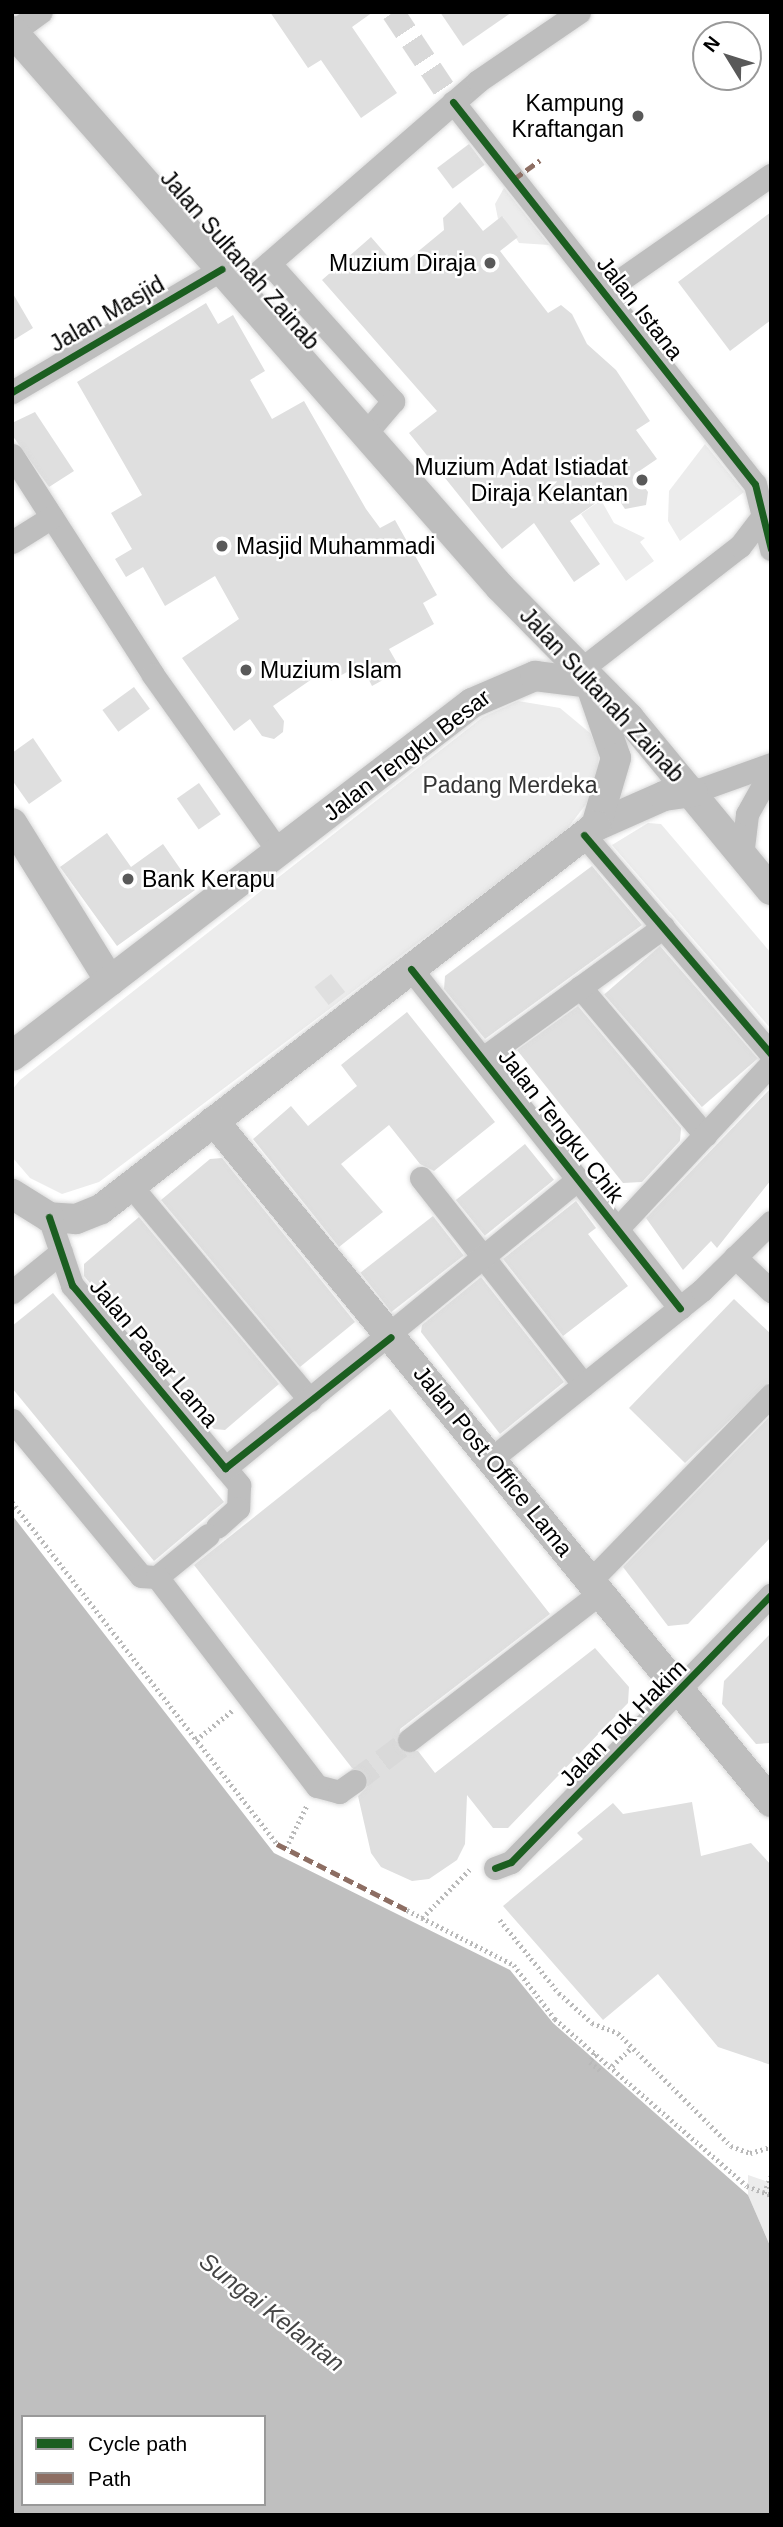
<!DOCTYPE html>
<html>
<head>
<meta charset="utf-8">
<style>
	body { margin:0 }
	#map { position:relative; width:783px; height:2527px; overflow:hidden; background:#fff; font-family:Helvetica,sans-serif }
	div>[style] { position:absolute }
	.green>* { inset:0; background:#ececec }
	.water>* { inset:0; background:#bfbfbf }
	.building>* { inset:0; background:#dfdfdf; transform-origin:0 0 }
	.minor-tunnel>* { height:23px; margin-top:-11.5px; transform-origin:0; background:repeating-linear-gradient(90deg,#d9d9d9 0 23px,transparent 0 34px) }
	.path>* { height:4.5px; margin-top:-2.25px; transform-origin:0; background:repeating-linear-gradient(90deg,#b9b9b9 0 2px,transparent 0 5.5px) }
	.roads { filter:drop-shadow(0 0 2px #dbdbdb) drop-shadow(0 0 2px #dbdbdb) }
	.minor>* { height:23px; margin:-11.5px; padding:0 11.5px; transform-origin:11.5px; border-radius:11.5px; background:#bebebe }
	.major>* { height:30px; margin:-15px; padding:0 15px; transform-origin:15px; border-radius:15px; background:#bebebe }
	.quiet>* { height:5px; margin-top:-2.5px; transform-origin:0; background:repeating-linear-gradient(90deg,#8d6e63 0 10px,transparent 0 15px) }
	.cycleway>* { height:7px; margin:-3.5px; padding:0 3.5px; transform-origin:3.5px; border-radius:3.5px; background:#1b5e20 }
	.dots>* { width:19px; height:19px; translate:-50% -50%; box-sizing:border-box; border:4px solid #fff; border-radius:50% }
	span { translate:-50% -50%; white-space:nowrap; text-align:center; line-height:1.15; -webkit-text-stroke:5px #fff; paint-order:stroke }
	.poi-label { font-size:23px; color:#000 }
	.right { translate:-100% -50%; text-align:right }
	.left { translate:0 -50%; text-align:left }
	.street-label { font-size:23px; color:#000 }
	.park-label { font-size:23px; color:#333 }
	.water-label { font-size:24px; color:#444; font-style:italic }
	.frame { position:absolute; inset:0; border:14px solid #000; pointer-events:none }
	.legend { position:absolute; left:21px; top:2415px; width:245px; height:91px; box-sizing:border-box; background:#fff; border:2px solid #999; margin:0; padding:9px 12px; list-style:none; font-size:21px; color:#000 }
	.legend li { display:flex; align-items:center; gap:14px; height:35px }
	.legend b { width:35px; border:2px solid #999 }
	.north { position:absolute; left:692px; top:21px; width:70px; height:70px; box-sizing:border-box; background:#fff; border:2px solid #999; border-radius:50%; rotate:308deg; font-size:19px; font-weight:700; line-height:28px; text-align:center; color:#000 }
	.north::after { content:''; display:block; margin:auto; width:24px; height:32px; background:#595959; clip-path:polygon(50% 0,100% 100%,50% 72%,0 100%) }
</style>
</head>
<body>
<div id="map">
	<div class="green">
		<i style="clip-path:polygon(504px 188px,549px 245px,519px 243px,503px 217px,498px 219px,495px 204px)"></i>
		<i style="clip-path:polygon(705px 444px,744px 492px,680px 541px,668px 521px,669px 491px)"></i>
		<i style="clip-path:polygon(601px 500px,614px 523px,645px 538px,640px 542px,654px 561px,626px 581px,581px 514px)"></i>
		<i style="clip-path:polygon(518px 701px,560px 708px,590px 733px,599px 752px,596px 791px,564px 833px,99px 1182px,62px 1194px,30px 1178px,12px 1157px,12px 1090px,20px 1080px,483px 717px)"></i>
		<i style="clip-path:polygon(648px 823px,661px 824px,771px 953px,771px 1029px,612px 845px)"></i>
		<i style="clip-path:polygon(748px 2175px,771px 2183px,771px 2248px,748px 2195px)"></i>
	</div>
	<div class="water">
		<i style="clip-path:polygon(evenodd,12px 1515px,274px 1853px,510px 1970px,553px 2023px,748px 2195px,771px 2248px,771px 2515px,12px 2515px,12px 1515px,23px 2417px,264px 2417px,264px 2504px,23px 2504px,23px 2417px)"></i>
	</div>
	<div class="building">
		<i style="clip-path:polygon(270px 12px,373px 12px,352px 27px,397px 93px,361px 118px,321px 60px,308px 68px)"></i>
		<i style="clip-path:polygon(440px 12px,512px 12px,463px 46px)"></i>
		<i style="left:469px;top:144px;width:26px;height:40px;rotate:53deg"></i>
		<i style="clip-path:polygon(460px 202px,483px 231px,502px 216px,518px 237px,500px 251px,548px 313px,561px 305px,572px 314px,587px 344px,616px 370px,650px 421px,636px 430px,657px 459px,635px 474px,648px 492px,646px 505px,625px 509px,613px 491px,570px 521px,600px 564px,574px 582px,534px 523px,502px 549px,409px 433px,437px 411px,322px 280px,371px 237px,398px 268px,444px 230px,443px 218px)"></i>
		<i style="clip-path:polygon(771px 212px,771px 320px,730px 351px,678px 282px)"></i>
		<i style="clip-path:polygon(12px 292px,33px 328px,12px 341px)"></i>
		<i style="clip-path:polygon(206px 303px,218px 324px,233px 315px,265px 371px,250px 380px,272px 419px,304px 401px,366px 509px,380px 528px,395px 520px,437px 595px,423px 603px,434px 624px,389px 649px,401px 670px,372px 686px,361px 664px,331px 681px,325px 670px,273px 706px,284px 721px,283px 732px,274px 739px,262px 736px,250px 719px,234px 731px,182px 658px,239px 619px,215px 576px,165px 606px,143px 567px,126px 577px,115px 559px,132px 549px,111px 513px,142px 495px,77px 382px)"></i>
		<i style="clip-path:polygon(35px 412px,74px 471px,49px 487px,12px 435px,12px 423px)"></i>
		<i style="left:134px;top:687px;width:27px;height:39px;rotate:54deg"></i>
		<i style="clip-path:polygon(33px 738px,62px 781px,29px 804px,12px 780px,12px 753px)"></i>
		<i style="left:199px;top:783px;width:38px;height:27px;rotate:55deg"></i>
		<i style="clip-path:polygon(107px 833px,131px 867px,163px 844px,195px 890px,117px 946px,60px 867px)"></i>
		<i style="clip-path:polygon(592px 866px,642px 925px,485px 1039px,444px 989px,445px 976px)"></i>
		<i style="left:660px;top:946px;width:149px;height:74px;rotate:49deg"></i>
		<i style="left:331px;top:974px;width:23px;height:21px;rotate:52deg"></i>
		<i style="clip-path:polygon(578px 1006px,681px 1128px,680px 1141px,642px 1182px,623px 1183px,517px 1050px)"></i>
		<i style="clip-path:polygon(407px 1012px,495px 1122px,434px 1171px,420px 1164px,389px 1125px,341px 1164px,383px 1212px,339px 1247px,253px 1139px,291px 1106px,308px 1126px,357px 1086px,341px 1065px)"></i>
		<i style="clip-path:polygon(771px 1088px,771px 1180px,717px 1248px,711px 1241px,683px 1270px,646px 1218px)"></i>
		<i style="left:525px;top:1144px;width:46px;height:89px;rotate:51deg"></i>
		<i style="clip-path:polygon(222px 1158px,355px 1322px,300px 1367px,161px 1200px,210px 1159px)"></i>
		<i style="clip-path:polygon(576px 1201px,596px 1228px,588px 1234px,628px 1286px,563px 1336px,503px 1259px)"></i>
		<i style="left:433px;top:1216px;width:50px;height:92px;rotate:52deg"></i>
		<i style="clip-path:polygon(139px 1217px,279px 1384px,225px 1430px,214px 1429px,84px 1276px,84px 1264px)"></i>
		<i style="clip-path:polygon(481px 1277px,564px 1382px,500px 1434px,421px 1332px,422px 1325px)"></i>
		<i style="clip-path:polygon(53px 1293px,224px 1502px,154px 1561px,12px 1388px,12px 1326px)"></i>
		<i style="clip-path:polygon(734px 1299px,771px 1334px,771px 1381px,685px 1463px,629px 1408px)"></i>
		<i style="clip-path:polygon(390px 1409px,550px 1614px,400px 1729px,398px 1749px,418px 1751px,435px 1773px,595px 1648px,629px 1687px,628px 1703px,508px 1828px,493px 1828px,467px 1795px,465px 1844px,457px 1860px,429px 1879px,412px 1881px,381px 1867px,371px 1853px,358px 1796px,368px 1786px,366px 1773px,352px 1768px,194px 1565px)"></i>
		<i style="clip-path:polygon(771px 1415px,771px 1537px,688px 1624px,668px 1626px,623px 1567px)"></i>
		<i style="clip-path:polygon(771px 1633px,771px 1743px,756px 1744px,722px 1704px,724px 1681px)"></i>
		<i style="clip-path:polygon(692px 1802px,701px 1856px,751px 1843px,771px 1865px,771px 2065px,718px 2047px,658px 1974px,603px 2020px,503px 1906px,583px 1839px,577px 1833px,613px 1803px,623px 1814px)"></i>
	</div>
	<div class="minor-tunnel">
		<i style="left:393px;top:12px;width:108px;rotate:56.3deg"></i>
		<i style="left:355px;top:1781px;width:68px;rotate:-37.2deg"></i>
	</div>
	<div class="path">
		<i style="left:12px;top:1502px;width:433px;rotate:52.2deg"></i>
		<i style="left:196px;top:1740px;width:49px;rotate:-39.2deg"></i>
		<i style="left:286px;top:1848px;width:48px;rotate:-64deg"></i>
		<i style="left:407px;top:1910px;width:120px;rotate:27.2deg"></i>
		<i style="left:514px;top:1965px;width:68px;rotate:52.8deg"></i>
		<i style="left:555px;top:2019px;width:254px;rotate:41deg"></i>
		<i style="left:747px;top:2186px;width:26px;rotate:21deg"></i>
		<i style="left:422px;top:1918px;width:71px;rotate:-45.6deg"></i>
		<i style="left:500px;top:1920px;width:94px;rotate:51.1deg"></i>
		<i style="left:559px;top:1993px;width:45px;rotate:42.3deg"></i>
		<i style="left:592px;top:2023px;width:28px;rotate:21deg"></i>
		<i style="left:618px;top:2033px;width:160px;rotate:45deg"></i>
		<i style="left:731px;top:2146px;width:20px;rotate:20deg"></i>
		<i style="left:750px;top:2153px;width:22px;rotate:-16deg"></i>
		<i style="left:596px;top:2054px;width:10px;rotate:127deg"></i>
		<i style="left:590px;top:2062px;width:16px;rotate:40deg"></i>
		<i style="left:612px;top:2066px;width:26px;rotate:-43deg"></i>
		<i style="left:764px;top:2193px;width:18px;rotate:-68deg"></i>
	</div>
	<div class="roads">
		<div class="minor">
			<i style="left:13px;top:32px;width:34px;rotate:-36deg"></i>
			<i style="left:453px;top:102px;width:487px;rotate:51.7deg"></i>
			<i style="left:755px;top:484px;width:67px;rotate:76.2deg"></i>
			<i style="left:269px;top:263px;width:186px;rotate:48.1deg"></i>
			<i style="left:393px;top:401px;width:42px;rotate:130.2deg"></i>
			<i style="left:239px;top:289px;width:317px;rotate:-41deg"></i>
			<i style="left:478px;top:81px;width:122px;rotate:-34.3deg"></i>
			<i style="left:603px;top:292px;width:205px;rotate:-34.9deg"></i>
			<i style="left:12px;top:392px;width:243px;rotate:-30.4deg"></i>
			<i style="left:12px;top:455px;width:261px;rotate:57.3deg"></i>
			<i style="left:153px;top:675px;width:217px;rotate:54.6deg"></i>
			<i style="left:12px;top:542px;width:47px;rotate:-32deg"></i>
			<i style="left:580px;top:670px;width:202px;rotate:-37.8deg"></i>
			<i style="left:740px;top:546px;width:43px;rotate:-52.6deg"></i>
			<i style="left:693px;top:792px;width:83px;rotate:-19.7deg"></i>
			<i style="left:584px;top:835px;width:288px;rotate:49.5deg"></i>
			<i style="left:742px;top:856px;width:42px;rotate:-83.2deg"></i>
			<i style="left:747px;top:814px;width:49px;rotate:-60.8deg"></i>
			<i style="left:411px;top:969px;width:433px;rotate:51.6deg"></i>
			<i style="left:580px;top:987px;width:194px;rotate:49.8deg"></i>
			<i style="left:483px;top:1058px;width:223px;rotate:-36deg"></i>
			<i style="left:421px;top:1178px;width:263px;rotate:51.8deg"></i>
			<i style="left:131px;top:1186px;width:279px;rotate:50.1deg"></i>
			<i style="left:49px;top:1217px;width:72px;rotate:71.3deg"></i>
			<i style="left:72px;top:1285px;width:261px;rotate:50.1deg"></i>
			<i style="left:239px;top:1485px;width:23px;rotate:92deg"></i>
			<i style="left:238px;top:1508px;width:28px;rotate:138deg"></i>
			<i style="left:617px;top:1229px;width:226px;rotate:-47deg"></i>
			<i style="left:735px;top:1257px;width:50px;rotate:43.4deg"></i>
			<i style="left:12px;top:1292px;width:63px;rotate:-39.2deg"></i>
			<i style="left:12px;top:1420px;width:202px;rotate:50.4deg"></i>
			<i style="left:141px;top:1576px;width:16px;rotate:4deg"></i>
			<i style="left:157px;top:1577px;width:66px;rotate:-39.5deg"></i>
			<i style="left:491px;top:1459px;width:270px;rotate:-38.7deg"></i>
			<i style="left:702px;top:1290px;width:97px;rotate:-44.6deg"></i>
			<i style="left:225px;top:1468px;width:456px;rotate:-39.3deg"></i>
			<i style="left:157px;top:1577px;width:263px;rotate:52.6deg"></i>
			<i style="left:317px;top:1786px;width:23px;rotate:15deg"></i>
			<i style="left:339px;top:1792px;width:19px;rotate:-35deg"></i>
			<i style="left:590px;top:1581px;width:260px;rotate:-45.8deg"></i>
			<i style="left:409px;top:1740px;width:241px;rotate:-37.6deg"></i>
			<i style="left:495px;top:1868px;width:17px;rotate:-21deg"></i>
			<i style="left:511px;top:1862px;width:373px;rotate:-45.8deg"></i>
		</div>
		<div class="major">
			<i style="left:12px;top:31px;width:740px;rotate:48.73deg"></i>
			<i style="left:500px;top:587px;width:184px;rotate:45.4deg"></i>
			<i style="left:629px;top:718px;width:223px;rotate:50.5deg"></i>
			<i style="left:12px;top:823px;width:186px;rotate:58.2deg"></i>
			<i style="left:596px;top:826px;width:74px;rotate:-23.8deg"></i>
			<i style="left:664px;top:796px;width:29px;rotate:-8deg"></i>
			<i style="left:12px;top:1056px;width:580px;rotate:-37.5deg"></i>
			<i style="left:472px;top:703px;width:69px;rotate:-23.2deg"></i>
			<i style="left:535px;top:676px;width:55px;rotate:7.3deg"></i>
			<i style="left:590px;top:683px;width:79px;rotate:70.9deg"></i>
			<i style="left:616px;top:758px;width:71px;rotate:106.4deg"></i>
			<i style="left:596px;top:826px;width:626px;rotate:142.27deg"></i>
			<i style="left:101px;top:1209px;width:27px;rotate:158deg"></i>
			<i style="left:76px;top:1219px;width:27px;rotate:-176deg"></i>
			<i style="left:49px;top:1217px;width:44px;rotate:-148.1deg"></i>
			<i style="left:214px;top:1121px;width:880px;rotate:50.72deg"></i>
		</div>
	</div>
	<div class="quiet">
		<i style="left:514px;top:179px;width:32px;rotate:-36deg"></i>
		<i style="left:277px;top:1844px;width:146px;rotate:26.9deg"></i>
	</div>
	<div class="cycleway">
		<i style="left:453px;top:102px;width:487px;rotate:51.7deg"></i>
		<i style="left:755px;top:484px;width:67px;rotate:76.2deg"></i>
		<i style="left:12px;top:392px;width:243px;rotate:-30.4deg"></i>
		<i style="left:584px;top:835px;width:288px;rotate:49.5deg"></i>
		<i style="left:411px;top:969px;width:433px;rotate:51.6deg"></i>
		<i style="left:49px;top:1217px;width:72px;rotate:71.3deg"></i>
		<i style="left:72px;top:1285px;width:239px;rotate:50.1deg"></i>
		<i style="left:225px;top:1468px;width:211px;rotate:-38.3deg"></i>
		<i style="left:495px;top:1868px;width:17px;rotate:-21deg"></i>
		<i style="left:511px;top:1862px;width:373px;rotate:-45.8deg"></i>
	</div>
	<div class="dots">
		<i style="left:638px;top:116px;background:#595959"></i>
		<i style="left:490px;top:263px;background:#595959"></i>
		<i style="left:642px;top:480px;background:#595959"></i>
		<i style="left:222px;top:546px;background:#595959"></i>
		<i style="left:246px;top:670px;background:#595959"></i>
		<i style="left:128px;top:879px;background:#595959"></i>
	</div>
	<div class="poi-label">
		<span class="right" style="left:624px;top:116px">Kampung<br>Kraftangan</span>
		<span class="right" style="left:476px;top:263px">Muzium Diraja</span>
		<span class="right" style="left:628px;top:480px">Muzium Adat Istiadat<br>Diraja Kelantan</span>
		<span class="left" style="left:236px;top:546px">Masjid Muhammadi</span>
		<span class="left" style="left:260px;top:670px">Muzium Islam</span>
		<span class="left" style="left:142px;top:879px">Bank Kerapu</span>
	</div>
	<div class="street-label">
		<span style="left:240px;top:260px;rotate:49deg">Jalan Sultanah Zainab</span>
		<span style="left:640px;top:308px;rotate:52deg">Jalan Istana</span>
		<span style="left:107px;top:314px;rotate:-30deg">Jalan Masjid</span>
		<span style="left:602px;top:695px;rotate:47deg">Jalan Sultanah Zainab</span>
		<span style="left:407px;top:755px;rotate:-37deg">Jalan Tengku Besar</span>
		<span style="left:561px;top:1126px;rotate:52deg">Jalan Tengku Chik</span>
		<span style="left:154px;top:1353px;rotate:50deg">Jalan Pasar Lama</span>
		<span style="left:493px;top:1461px;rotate:51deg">Jalan Post Office Lama</span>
		<span style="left:623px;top:1723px;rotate:-45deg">Jalan Tok Hakim</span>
	</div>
	<div class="park-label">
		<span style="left:510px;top:785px">Padang Merdeka</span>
	</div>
	<div class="water-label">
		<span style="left:272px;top:2312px;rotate:38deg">Sungai Kelantan</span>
	</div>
	<div class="frame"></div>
	<ul class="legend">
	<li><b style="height:9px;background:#1b5e20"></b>Cycle path</li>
	<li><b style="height:9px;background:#8d6e63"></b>Path</li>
	</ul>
	<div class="north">N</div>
</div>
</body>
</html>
